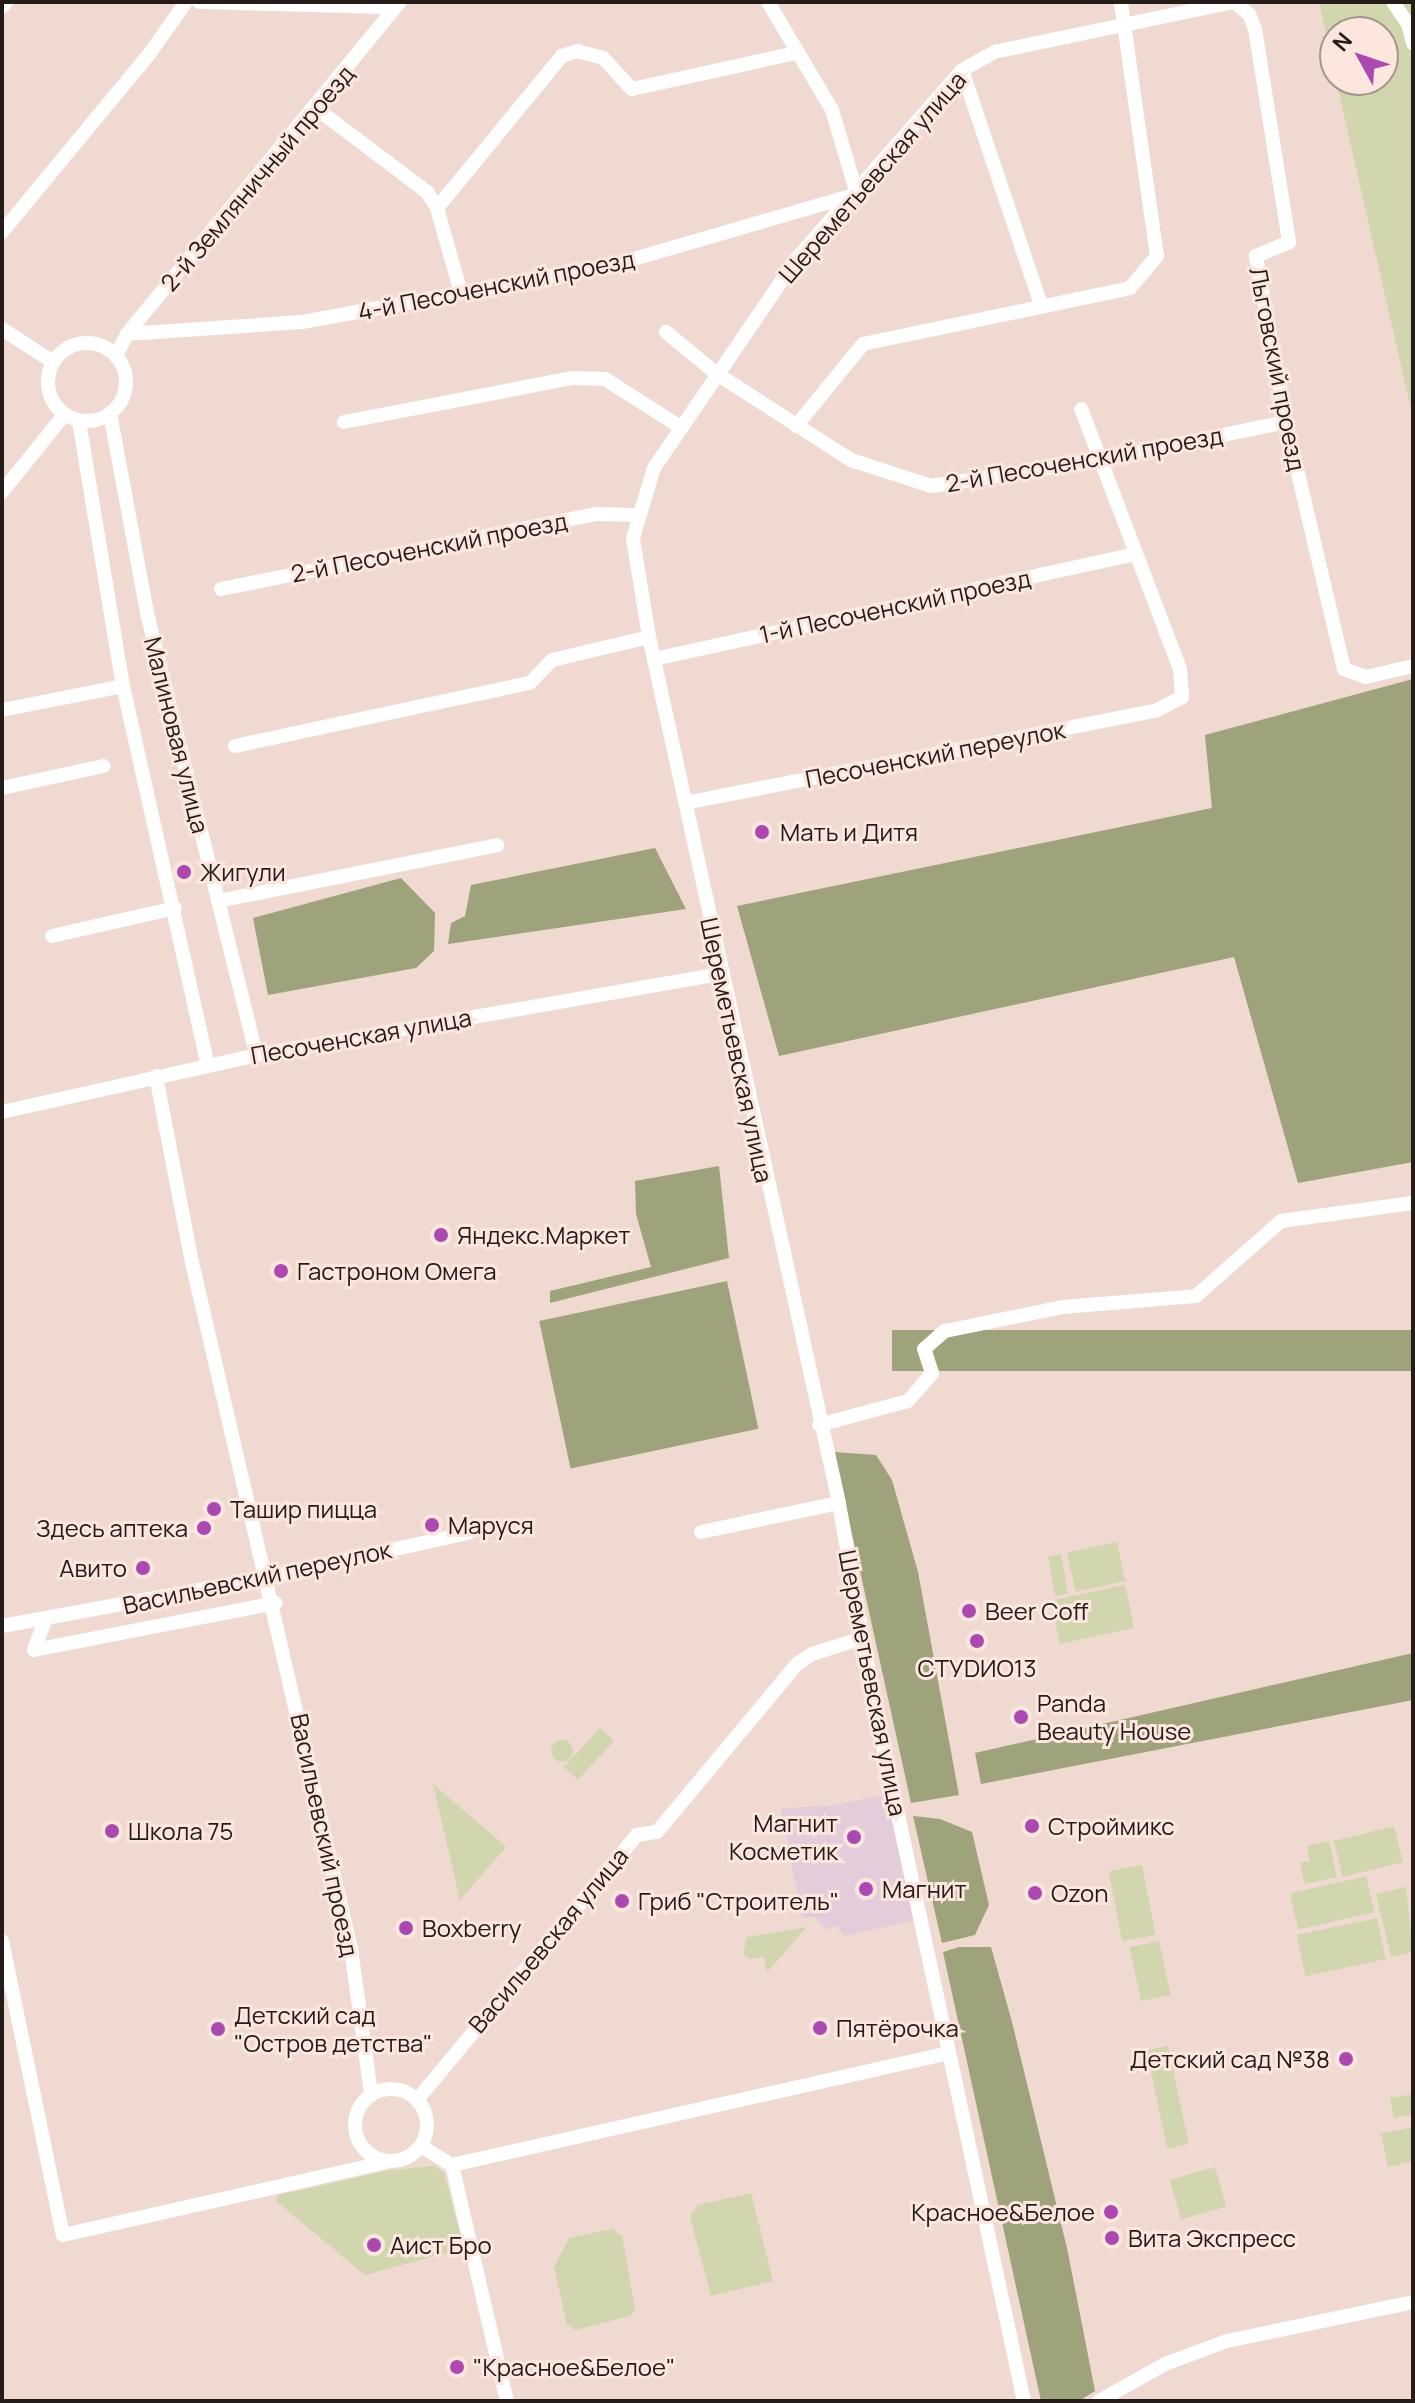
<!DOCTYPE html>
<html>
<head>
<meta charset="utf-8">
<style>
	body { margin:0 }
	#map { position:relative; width:1415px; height:2403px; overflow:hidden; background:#efd9d1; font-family:Manrope,sans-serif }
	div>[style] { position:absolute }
	.commercial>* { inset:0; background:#e4cdda }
	.green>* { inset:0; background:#d1d6ae; transform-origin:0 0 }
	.round { border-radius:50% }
	.forest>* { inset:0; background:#9ea37b; transform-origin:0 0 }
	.minor>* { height:14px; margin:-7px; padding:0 7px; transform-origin:7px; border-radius:7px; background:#fff }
	.minor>.ring { margin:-7px; padding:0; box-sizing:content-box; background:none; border:14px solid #fff; border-radius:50% }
	.dots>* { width:22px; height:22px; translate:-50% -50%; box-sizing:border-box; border:4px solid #fce6de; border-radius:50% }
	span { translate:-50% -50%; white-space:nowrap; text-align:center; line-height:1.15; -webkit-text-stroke:6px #fce6de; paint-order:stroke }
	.street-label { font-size:24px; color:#231c19 }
	.poi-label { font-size:24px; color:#231c19 }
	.left { translate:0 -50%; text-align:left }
	.right { translate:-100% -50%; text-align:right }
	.frame { position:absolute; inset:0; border:4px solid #231c19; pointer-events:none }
	.north { position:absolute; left:1319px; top:16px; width:80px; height:80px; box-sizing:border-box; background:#fce6de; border:2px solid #a5958f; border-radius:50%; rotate:310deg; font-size:22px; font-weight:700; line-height:32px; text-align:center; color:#231c19 }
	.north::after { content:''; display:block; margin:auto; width:28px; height:36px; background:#ab49b0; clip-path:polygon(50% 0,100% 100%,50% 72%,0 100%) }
</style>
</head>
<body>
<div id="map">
	<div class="commercial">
		<i style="clip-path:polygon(889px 1794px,916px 1920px,844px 1936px,836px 1925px,826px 1930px,815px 1917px,802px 1918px,781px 1808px,829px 1806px)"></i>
	</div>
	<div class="green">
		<i style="clip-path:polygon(1319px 2px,1413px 2px,1413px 418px,1336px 80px,1383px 80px,1383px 32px,1335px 32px,1335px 74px)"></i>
		<i style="left:1117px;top:1542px;width:40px;height:51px;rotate:78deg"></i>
		<i style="left:1061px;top:1554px;width:40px;height:13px;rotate:80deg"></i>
		<i style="left:1125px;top:1585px;width:44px;height:76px;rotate:78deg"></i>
		<i style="left:600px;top:1728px;width:19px;height:53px;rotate:43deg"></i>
		<i class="round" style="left:551px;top:1740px;width:22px;height:22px"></i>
		<i style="clip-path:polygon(433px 1784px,506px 1847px,460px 1900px)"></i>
		<i style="left:1394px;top:1826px;width:37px;height:62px;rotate:76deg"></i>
		<i style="clip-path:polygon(1329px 1841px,1337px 1877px,1305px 1884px,1300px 1863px,1310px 1861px,1307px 1846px)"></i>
		<i style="left:1142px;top:1865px;width:71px;height:34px;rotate:79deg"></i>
		<i style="left:1366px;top:1876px;width:37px;height:78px;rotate:77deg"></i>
		<i style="clip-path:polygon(1406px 1887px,1413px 1952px,1391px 1957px,1376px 1894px)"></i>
		<i style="left:1377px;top:1918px;width:42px;height:82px;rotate:78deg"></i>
		<i style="clip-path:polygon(807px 1927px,767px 1972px,764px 1957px,751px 1959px,743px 1954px,747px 1937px)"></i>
		<i style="left:1159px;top:1941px;width:55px;height:30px;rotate:78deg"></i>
		<i style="left:1168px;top:2046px;width:100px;height:22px;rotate:78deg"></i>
		<i style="clip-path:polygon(1413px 2094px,1413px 2114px,1394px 2118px,1390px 2098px)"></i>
		<i style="clip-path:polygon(1413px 2127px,1413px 2161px,1388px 2167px,1381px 2134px)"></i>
		<i style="clip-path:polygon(435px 2166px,444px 2173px,464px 2248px,365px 2275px,276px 2201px,279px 2195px,390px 2170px)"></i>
		<i style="left:1215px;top:2167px;width:41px;height:47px;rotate:74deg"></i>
		<i style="clip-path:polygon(751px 2193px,773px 2281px,711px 2296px,690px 2216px,698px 2205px)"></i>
		<i style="clip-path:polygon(612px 2229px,622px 2236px,635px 2309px,630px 2316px,575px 2330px,567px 2324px,554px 2267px,569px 2238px)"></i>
	</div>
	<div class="forest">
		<i style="clip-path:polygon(1413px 679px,1413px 1162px,1298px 1183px,1234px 957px,779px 1056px,737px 906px,1212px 808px,1205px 735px)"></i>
		<i style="clip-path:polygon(655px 848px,686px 909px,448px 944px,451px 923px,465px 916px,471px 885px)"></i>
		<i style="clip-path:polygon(401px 878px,435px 913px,434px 951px,416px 968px,268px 995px,253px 918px)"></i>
		<i style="clip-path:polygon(719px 1166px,729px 1258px,550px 1303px,550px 1291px,651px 1267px,636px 1214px,635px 1181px)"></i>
		<i style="left:727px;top:1281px;width:151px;height:192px;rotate:78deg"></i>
		<i style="left:1413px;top:1330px;width:41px;height:521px;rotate:90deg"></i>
		<i style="clip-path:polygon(834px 1452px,876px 1455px,892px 1480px,918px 1572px,959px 1795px,911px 1803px)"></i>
		<i style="clip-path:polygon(1413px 1653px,1413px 1700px,981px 1784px,975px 1753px)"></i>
		<i style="clip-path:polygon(913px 1816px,940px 1819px,972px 1832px,989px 1905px,975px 1935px,942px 1943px)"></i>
		<i style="clip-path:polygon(959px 1947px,991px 1947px,1012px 2022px,1067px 2248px,1095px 2391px,1079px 2401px,1041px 2401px,943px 1952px)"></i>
	</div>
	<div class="minor">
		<i style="left:199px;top:2px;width:196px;rotate:1.5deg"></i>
		<i style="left:768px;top:2px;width:126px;rotate:59.3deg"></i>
		<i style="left:832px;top:110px;width:88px;rotate:73.4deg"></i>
		<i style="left:1234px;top:2px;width:19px;rotate:39deg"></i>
		<i style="left:1249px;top:14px;width:16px;rotate:68deg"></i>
		<i style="left:1255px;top:29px;width:216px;rotate:80.9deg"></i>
		<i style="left:1289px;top:242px;width:36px;rotate:157deg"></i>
		<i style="left:1256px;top:256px;width:169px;rotate:79.8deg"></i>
		<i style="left:1286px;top:422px;width:254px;rotate:76.8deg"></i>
		<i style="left:1344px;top:669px;width:23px;rotate:20deg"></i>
		<i style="left:1366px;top:677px;width:48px;rotate:-13.2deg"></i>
		<i style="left:1393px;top:2px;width:27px;rotate:56deg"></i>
		<i style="left:1408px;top:24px;width:20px;rotate:75deg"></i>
		<i style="left:2px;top:7px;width:6px;rotate:-51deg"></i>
		<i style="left:962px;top:70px;width:248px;rotate:71.4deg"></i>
		<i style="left:317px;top:109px;width:138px;rotate:37deg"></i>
		<i style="left:427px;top:192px;width:19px;rotate:58deg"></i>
		<i style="left:437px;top:208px;width:88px;rotate:74.2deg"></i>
		<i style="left:437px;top:208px;width:197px;rotate:-50.6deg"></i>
		<i style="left:562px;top:56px;width:16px;rotate:-18deg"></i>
		<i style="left:577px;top:51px;width:27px;rotate:15deg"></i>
		<i style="left:603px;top:58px;width:42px;rotate:46.9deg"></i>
		<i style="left:632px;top:89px;width:168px;rotate:-12.4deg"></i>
		<i style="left:2px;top:232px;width:232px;rotate:-50.4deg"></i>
		<i style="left:150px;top:53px;width:62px;rotate:-54.8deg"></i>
		<i style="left:2px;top:329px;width:61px;rotate:32.9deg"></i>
		<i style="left:666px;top:332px;width:66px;rotate:39.5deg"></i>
		<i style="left:717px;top:374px;width:159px;rotate:32.7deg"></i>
		<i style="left:851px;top:460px;width:84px;rotate:18deg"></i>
		<i style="left:931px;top:486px;width:171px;rotate:-8.7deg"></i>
		<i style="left:1100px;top:460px;width:190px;rotate:-11.5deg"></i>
		<i style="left:127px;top:334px;width:175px;rotate:-3.9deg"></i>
		<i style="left:302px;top:322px;width:316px;rotate:-10.4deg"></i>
		<i style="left:613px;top:265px;width:254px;rotate:-16.2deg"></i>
		<i class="ring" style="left:48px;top:343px;width:64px;height:64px"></i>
		<i style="left:116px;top:356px;width:25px;rotate:-63deg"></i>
		<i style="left:127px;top:334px;width:430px;rotate:-50.6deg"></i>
		<i style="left:110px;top:413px;width:203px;rotate:79.5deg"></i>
		<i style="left:147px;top:613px;width:455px;rotate:76.1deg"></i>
		<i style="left:79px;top:421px;width:269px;rotate:80.6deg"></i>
		<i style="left:123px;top:686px;width:388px;rotate:77.4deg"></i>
		<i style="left:344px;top:422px;width:233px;rotate:-10.9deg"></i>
		<i style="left:573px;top:378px;width:32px;rotate:2deg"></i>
		<i style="left:605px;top:379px;width:91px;rotate:32.5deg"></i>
		<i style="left:796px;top:426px;width:106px;rotate:-50.7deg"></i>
		<i style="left:863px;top:344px;width:273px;rotate:-11.8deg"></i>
		<i style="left:1130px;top:288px;width:42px;rotate:-49.8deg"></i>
		<i style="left:1157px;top:256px;width:257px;rotate:-98.1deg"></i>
		<i style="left:2px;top:492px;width:100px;rotate:-51.1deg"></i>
		<i style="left:221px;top:589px;width:381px;rotate:-11.3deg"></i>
		<i style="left:595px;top:514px;width:42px;rotate:1.4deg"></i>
		<i style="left:654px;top:659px;width:493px;rotate:-12.3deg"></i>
		<i style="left:2px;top:710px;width:123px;rotate:-11.2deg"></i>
		<i style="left:235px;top:746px;width:302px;rotate:-12.1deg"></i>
		<i style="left:530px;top:683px;width:32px;rotate:-46deg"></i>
		<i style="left:552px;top:660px;width:100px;rotate:-13.3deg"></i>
		<i style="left:2px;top:788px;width:104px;rotate:-12.2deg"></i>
		<i style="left:685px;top:803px;width:481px;rotate:-11.1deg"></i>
		<i style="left:1157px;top:710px;width:28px;rotate:-27deg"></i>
		<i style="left:1182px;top:697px;width:28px;rotate:-94deg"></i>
		<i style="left:1180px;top:669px;width:278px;rotate:-110.8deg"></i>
		<i style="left:218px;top:901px;width:285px;rotate:-11.3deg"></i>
		<i style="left:52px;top:936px;width:126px;rotate:-12.8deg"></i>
		<i style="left:156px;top:1076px;width:185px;rotate:79.1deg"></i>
		<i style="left:191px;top:1258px;width:709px;rotate:76.96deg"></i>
		<i style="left:351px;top:1949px;width:146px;rotate:82.1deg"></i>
		<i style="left:2px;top:1112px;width:260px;rotate:-12.6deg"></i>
		<i style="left:256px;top:1055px;width:473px;rotate:-9.9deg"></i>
		<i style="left:819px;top:1425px;width:92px;rotate:-15.1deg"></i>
		<i style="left:908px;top:1401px;width:37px;rotate:-49deg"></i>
		<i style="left:932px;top:1373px;width:25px;rotate:-108deg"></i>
		<i style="left:924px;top:1349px;width:28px;rotate:-41deg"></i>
		<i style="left:945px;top:1331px;width:120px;rotate:-11.5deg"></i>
		<i style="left:1063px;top:1307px;width:133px;rotate:-4.7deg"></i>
		<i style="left:1196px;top:1296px;width:113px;rotate:-41.4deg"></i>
		<i style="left:1281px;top:1221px;width:133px;rotate:-7.8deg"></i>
		<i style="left:701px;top:1532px;width:141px;rotate:-11.9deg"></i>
		<i style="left:46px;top:1618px;width:34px;rotate:111deg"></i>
		<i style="left:34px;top:1650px;width:246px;rotate:-11deg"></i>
		<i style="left:2px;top:1626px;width:270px;rotate:-10.4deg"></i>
		<i style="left:268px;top:1577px;width:205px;rotate:-12.4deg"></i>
		<i style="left:2px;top:1941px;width:300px;rotate:78.3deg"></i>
		<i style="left:63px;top:2235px;width:333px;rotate:-12.7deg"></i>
		<i class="ring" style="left:355px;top:2089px;width:58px;height:58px"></i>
		<i style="left:417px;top:2100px;width:344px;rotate:-50.3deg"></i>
		<i style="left:637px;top:1835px;width:20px;rotate:-9deg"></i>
		<i style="left:657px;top:1832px;width:219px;rotate:-50.2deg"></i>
		<i style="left:797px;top:1664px;width:18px;rotate:-34deg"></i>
		<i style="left:812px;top:1654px;width:53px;rotate:-17.4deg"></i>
		<i style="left:421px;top:2146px;width:36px;rotate:32deg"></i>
		<i style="left:452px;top:2165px;width:509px;rotate:-12.7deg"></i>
		<i style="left:452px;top:2165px;width:242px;rotate:76.9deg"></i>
		<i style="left:1024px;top:2401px;width:700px;rotate:-102.13deg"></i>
		<i style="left:877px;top:1717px;width:217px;rotate:-100.1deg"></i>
		<i style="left:839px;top:1503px;width:887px;rotate:-102.37deg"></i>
		<i style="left:649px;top:637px;width:100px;rotate:-99.2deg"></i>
		<i style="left:633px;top:538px;width:73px;rotate:-73.3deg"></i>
		<i style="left:654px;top:468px;width:254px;rotate:-55.7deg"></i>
		<i style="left:797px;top:258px;width:250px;rotate:-48.7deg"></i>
		<i style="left:962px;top:70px;width:37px;rotate:-29deg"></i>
		<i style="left:994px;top:52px;width:245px;rotate:-11.8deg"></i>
		<i style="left:1099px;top:2401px;width:76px;rotate:-29.3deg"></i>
		<i style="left:1165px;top:2364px;width:66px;rotate:-20.4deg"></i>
		<i style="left:1227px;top:2341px;width:190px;rotate:-11.8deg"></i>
	</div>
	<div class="dots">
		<i style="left:762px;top:832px;background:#ab49b0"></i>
		<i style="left:184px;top:872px;background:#ab49b0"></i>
		<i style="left:441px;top:1235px;background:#ab49b0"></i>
		<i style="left:281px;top:1271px;background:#ab49b0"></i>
		<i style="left:214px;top:1509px;background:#ab49b0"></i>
		<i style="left:432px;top:1525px;background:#ab49b0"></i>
		<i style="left:204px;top:1528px;background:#ab49b0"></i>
		<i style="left:143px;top:1568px;background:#ab49b0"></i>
		<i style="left:969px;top:1611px;background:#ab49b0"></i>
		<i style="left:977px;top:1641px;background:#ab49b0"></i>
		<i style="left:1021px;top:1717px;background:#ab49b0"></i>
		<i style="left:1032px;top:1826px;background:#ab49b0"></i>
		<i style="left:112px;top:1831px;background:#ab49b0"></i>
		<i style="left:854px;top:1837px;background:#ab49b0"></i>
		<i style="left:866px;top:1889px;background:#ab49b0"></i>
		<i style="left:1035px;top:1893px;background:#ab49b0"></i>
		<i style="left:622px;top:1901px;background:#ab49b0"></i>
		<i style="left:406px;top:1928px;background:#ab49b0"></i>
		<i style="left:820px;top:2028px;background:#ab49b0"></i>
		<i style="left:218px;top:2029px;background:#ab49b0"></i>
		<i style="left:1346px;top:2059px;background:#ab49b0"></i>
		<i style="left:1111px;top:2212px;background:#ab49b0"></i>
		<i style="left:1112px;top:2238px;background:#ab49b0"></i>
		<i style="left:374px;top:2245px;background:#ab49b0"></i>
		<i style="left:457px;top:2367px;background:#ab49b0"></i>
	</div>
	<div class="street-label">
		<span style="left:872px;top:177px;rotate:-49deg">Шереметьевская улица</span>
		<span style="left:257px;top:178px;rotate:-50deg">2-й Земляничный проезд</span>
		<span style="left:496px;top:285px;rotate:-11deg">4-й Песоченский проезд</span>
		<span style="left:1278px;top:369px;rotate:79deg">Льговский проезд</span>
		<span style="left:1084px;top:459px;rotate:-10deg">2-й Песоченский проезд</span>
		<span style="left:429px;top:547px;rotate:-11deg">2-й Песоченский проезд</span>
		<span style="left:895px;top:606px;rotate:-12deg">1-й Песоченский проезд</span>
		<span style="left:177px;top:735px;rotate:76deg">Малиновая улица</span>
		<span style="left:935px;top:754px;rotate:-11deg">Песоченский переулок</span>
		<span style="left:361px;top:1036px;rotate:-10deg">Песоченская улица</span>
		<span style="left:737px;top:1050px;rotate:78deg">Шереметьевская улица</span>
		<span style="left:257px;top:1577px;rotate:-12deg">Васильевский переулок</span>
		<span style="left:873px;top:1683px;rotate:79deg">Шереметьевская улица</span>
		<span style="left:325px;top:1835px;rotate:78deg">Васильевский проезд</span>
		<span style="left:548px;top:1940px;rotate:-50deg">Васильевская улица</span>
	</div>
	<div class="poi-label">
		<span class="left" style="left:780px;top:832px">Мать и Дитя</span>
		<span class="left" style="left:200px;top:872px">Жигули</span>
		<span class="left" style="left:457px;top:1235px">Яндекс.Маркет</span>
		<span class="left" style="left:297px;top:1271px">Гастроном Омега</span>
		<span class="left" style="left:230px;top:1509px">Ташир пицца</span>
		<span class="left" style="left:448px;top:1525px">Маруся</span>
		<span class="right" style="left:188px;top:1528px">Здесь аптека</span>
		<span class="right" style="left:127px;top:1568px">Авито</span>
		<span class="left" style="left:985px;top:1611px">Beer Coff</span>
		<span style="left:977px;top:1668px">СТУDИО13</span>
		<span class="left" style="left:1037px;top:1717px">Panda<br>Beauty House</span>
		<span class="right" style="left:838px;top:1837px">Магнит<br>Косметик</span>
		<span class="left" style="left:1048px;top:1826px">Строймикс</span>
		<span class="left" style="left:128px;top:1831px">Школа 75</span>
		<span class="left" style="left:882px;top:1889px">Магнит</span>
		<span class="left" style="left:1051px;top:1893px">Ozon</span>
		<span class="left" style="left:638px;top:1901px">Гриб "Строитель"</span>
		<span class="left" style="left:422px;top:1928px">Boxberry</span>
		<span class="left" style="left:234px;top:2029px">Детский сад<br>"Остров детства"</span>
		<span class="left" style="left:836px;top:2028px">Пятёрочка</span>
		<span class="right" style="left:1330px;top:2059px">Детский сад №38</span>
		<span class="right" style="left:1095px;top:2212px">Красное&amp;Белое</span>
		<span class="left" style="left:1128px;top:2238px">Вита Экспресс</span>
		<span class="left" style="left:390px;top:2245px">Аист Бро</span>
		<span class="left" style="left:473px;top:2367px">"Красное&amp;Белое"</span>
	</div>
	<div class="frame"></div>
	<div class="north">N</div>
</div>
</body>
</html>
